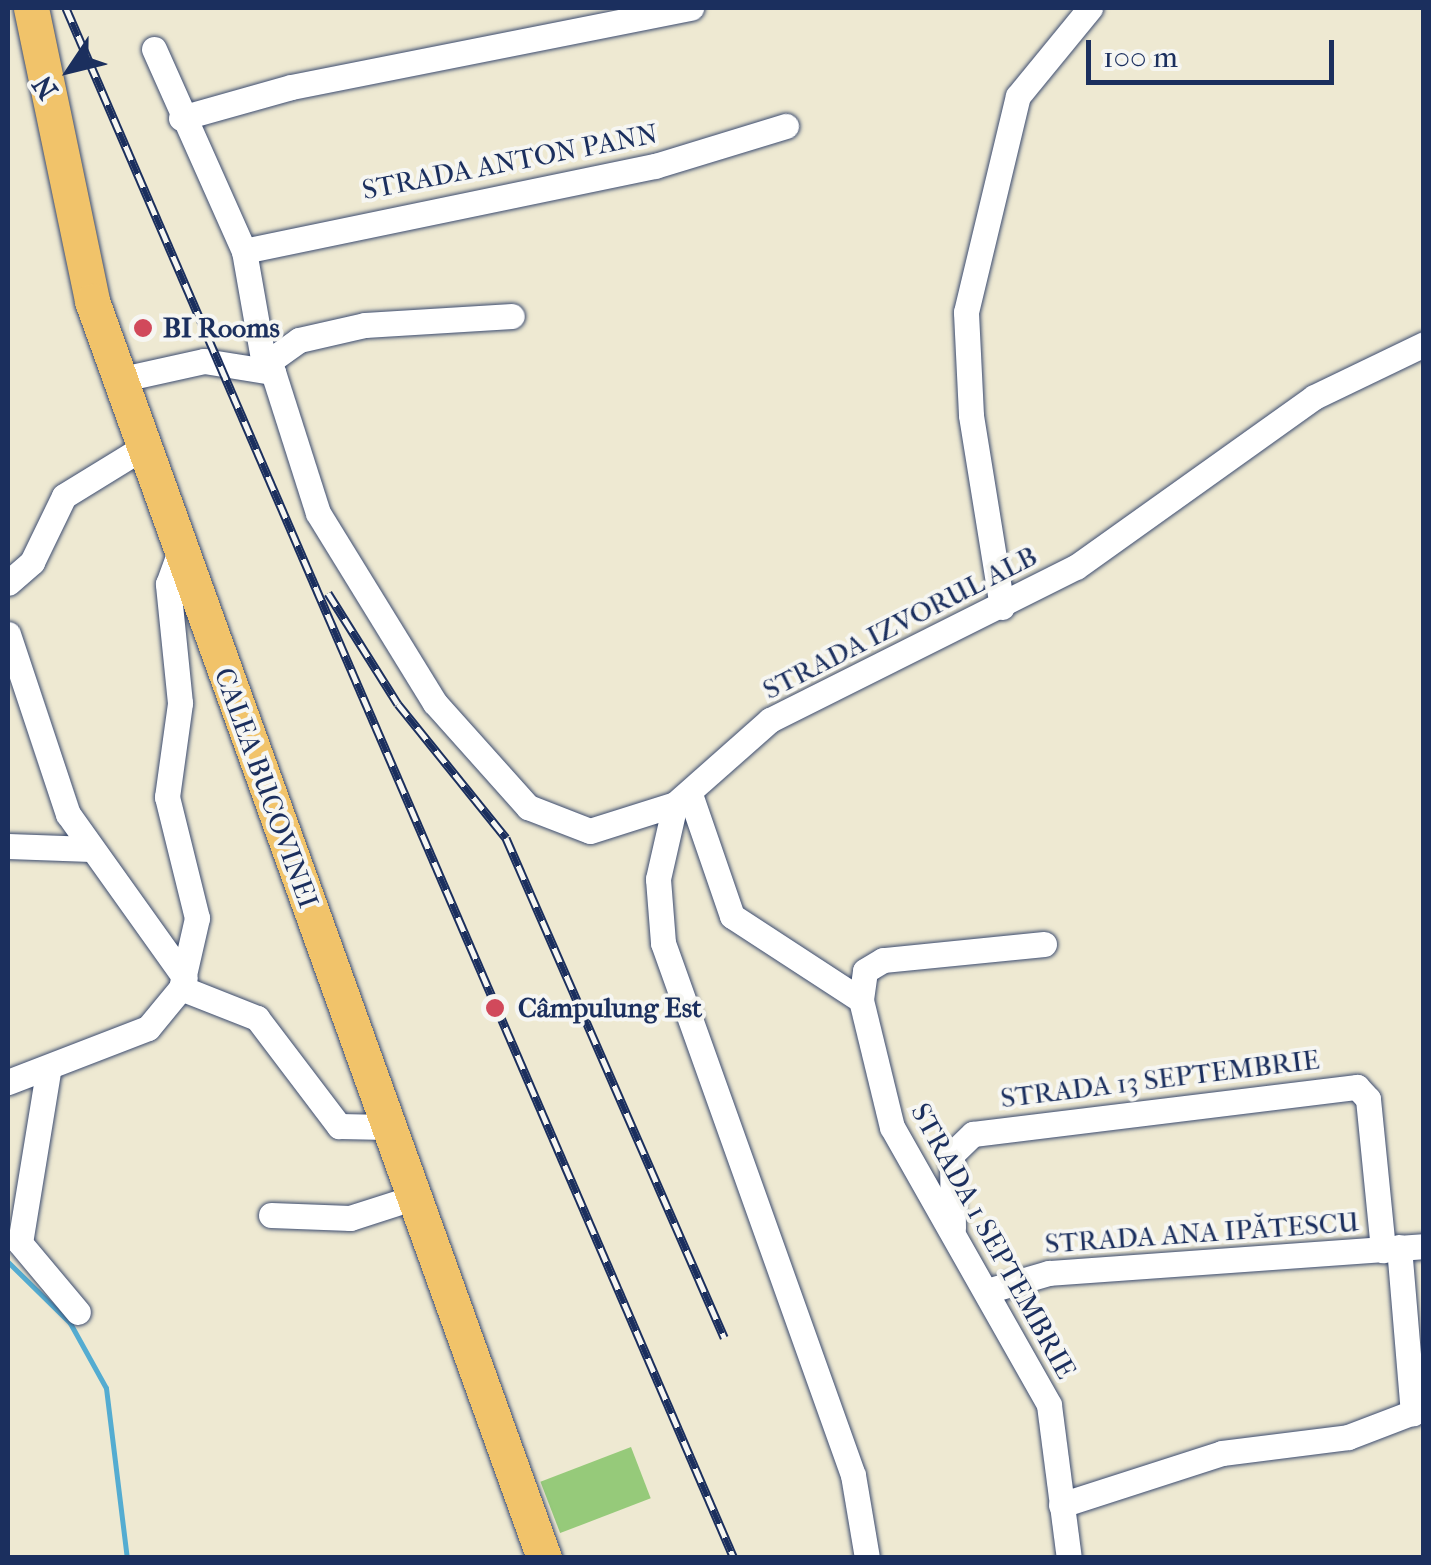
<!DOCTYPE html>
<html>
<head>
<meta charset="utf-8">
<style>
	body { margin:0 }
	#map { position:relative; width:1431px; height:1565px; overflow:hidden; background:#eee9d2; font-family:"IM FELL French Canon",serif }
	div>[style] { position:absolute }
	.green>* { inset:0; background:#96ca7a; transform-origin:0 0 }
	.stream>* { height:5px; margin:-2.5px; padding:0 2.5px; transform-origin:2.5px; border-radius:2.5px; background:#54acd1 }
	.roads { filter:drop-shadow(0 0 2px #3b4b6f) drop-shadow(0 0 2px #3b4b6f) }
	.minor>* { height:25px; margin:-12.5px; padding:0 12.5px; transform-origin:12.5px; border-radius:12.5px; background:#fff }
	.highway>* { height:35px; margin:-17.5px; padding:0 17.5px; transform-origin:17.5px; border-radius:17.5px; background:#f1c36a }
	.rail>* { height:9px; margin-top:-4.5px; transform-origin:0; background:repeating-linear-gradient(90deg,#f6f6f2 0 15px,#1b2f5e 0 30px); box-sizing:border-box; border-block:2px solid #1b2f5e }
	.dots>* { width:28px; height:28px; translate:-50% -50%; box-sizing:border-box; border:5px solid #f6f6f2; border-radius:50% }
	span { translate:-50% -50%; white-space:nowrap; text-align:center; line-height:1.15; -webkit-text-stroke:8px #f6f6f2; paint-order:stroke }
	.street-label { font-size:28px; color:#1b2f5e }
	.poi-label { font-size:28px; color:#1b2f5e; font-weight:700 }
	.left { translate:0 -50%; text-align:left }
	.frame { position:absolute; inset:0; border:10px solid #1b2f5e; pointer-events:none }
	.north { position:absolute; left:20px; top:20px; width:100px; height:100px; -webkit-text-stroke:8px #f6f6f2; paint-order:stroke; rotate:235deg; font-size:28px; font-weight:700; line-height:40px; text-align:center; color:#1b2f5e }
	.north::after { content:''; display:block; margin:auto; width:35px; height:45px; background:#1b2f5e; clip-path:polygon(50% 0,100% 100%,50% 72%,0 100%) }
	.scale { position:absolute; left:1086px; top:40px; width:248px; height:45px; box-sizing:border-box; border:5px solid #1b2f5e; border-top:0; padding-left:12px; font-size:30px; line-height:35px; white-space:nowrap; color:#1b2f5e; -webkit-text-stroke:8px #f6f6f2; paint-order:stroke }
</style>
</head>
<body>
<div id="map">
	<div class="green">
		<i style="left:631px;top:1447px;width:55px;height:97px;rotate:69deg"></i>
	</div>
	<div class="stream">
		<i style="left:8px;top:1262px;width:87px;rotate:44.5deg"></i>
		<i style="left:70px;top:1323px;width:74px;rotate:61deg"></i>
		<i style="left:106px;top:1388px;width:171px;rotate:83deg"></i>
	</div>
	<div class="roads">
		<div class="minor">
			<i style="left:154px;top:49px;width:221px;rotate:66deg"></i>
			<i style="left:244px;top:251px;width:116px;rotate:80deg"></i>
			<i style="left:181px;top:118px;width:114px;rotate:-15.7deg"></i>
			<i style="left:291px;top:87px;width:408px;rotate:-11.2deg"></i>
			<i style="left:244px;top:251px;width:420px;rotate:-11.7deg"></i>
			<i style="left:655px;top:166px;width:137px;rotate:-17deg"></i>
			<i style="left:264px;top:365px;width:43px;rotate:-35.5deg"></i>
			<i style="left:299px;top:340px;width:68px;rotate:-12.8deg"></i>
			<i style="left:365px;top:325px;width:147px;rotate:-3.5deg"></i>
			<i style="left:118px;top:380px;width:88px;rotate:-12.5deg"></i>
			<i style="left:204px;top:361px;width:70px;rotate:9.1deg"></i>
			<i style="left:273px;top:372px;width:148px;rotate:72.3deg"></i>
			<i style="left:318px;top:513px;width:223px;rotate:58.4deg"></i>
			<i style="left:435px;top:703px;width:140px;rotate:48.2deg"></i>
			<i style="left:528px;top:807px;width:66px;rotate:21.2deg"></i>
			<i style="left:590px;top:831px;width:89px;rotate:-17.6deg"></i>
			<i style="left:675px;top:804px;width:127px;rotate:-41.5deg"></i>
			<i style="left:770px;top:720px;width:342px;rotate:-26.6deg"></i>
			<i style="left:1076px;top:567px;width:292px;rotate:-35.5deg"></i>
			<i style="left:1314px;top:397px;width:122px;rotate:-25.7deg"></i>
			<i style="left:8px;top:583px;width:32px;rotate:-41deg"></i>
			<i style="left:32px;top:562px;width:73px;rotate:-64.1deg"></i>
			<i style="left:64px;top:496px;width:92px;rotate:-31.6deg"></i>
			<i style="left:1002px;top:607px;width:194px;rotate:-99.2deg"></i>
			<i style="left:971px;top:415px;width:103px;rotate:-92.8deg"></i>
			<i style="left:966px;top:312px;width:222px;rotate:-76.5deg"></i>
			<i style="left:1018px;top:96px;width:114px;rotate:-50.7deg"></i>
			<i style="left:8px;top:634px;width:190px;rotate:71.6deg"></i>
			<i style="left:68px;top:814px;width:201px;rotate:54.5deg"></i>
			<i style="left:690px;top:794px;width:129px;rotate:71deg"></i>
			<i style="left:732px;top:916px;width:154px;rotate:33.1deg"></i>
			<i style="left:675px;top:804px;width:77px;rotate:102.8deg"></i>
			<i style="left:658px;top:879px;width:64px;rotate:85.5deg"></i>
			<i style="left:663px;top:943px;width:565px;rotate:70.35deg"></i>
			<i style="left:853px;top:1475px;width:84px;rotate:80.4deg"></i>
			<i style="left:8px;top:846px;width:83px;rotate:2.1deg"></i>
			<i style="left:1044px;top:944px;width:162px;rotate:174.3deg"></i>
			<i style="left:883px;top:960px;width:21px;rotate:149deg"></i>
			<i style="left:865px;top:971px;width:29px;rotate:98deg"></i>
			<i style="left:861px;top:1000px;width:131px;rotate:76.3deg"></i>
			<i style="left:892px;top:1127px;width:319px;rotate:60.5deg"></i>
			<i style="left:1049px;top:1405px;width:154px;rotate:82.6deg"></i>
			<i style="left:181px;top:988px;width:82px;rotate:21.5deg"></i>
			<i style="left:257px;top:1018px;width:136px;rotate:52.8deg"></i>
			<i style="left:339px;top:1126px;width:48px;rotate:1.2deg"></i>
			<i style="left:48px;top:1072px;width:173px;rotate:99.3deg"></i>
			<i style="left:20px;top:1243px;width:90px;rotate:50deg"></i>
			<i style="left:8px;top:1082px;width:150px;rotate:-21.1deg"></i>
			<i style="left:148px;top:1028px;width:52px;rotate:-50.5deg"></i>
			<i style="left:181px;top:988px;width:72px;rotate:-77.1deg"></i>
			<i style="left:197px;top:918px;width:125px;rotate:-103.9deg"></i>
			<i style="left:167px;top:797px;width:95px;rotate:-82.1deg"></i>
			<i style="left:180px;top:703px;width:120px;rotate:-95.8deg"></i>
			<i style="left:168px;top:584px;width:35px;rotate:-70deg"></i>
			<i style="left:271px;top:1215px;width:79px;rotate:2.2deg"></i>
			<i style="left:350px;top:1218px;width:65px;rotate:-17.9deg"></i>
			<i style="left:953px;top:1228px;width:74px;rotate:-90.8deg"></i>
			<i style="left:952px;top:1154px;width:29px;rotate:-44deg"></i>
			<i style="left:973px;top:1134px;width:387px;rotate:-7deg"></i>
			<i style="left:1357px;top:1087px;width:16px;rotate:47deg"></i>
			<i style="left:1368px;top:1099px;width:152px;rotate:84.3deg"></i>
			<i style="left:1399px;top:1247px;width:167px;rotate:85.2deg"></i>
			<i style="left:987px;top:1291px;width:65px;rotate:-16.2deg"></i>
			<i style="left:1049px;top:1273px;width:376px;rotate:-4.1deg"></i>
			<i style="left:1061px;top:1505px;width:169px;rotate:-17.9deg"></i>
			<i style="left:1222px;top:1453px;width:127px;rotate:-7.2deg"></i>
			<i style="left:1348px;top:1437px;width:81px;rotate:-20.9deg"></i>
		</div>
		<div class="highway">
			<i style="left:31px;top:8px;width:299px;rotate:78.2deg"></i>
			<i style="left:92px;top:301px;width:1336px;rotate:70.22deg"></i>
		</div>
	</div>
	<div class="rail">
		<i style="left:66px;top:8px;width:1688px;rotate:66.69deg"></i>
		<i style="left:328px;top:593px;width:131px;rotate:57.8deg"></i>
		<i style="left:398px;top:704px;width:172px;rotate:51.1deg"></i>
		<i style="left:506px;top:838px;width:545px;rotate:66.4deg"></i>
	</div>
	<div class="dots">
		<i style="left:143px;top:328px;background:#d1495b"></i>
		<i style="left:495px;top:1008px;background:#d1495b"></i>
	</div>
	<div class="street-label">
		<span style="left:510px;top:162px;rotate:-11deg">STRADA ANTON PANN</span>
		<span style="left:900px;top:623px;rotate:-27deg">STRADA IZVORUL ALB</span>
		<span style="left:266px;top:788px;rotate:70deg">CALEA BUCOVINEI</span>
		<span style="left:1160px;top:1079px;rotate:-7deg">STRADA 13 SEPTEMBRIE</span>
		<span style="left:1202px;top:1233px;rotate:-4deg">STRADA ANA IPĂTESCU</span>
		<span style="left:993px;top:1241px;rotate:61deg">STRADA 1 SEPTEMBRIE</span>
	</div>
	<div class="poi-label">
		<span class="left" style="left:163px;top:328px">BI Rooms</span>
		<span class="left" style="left:518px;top:1008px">Câmpulung Est</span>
	</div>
	<div class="frame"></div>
	<div class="north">N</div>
	<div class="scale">100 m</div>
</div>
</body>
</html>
